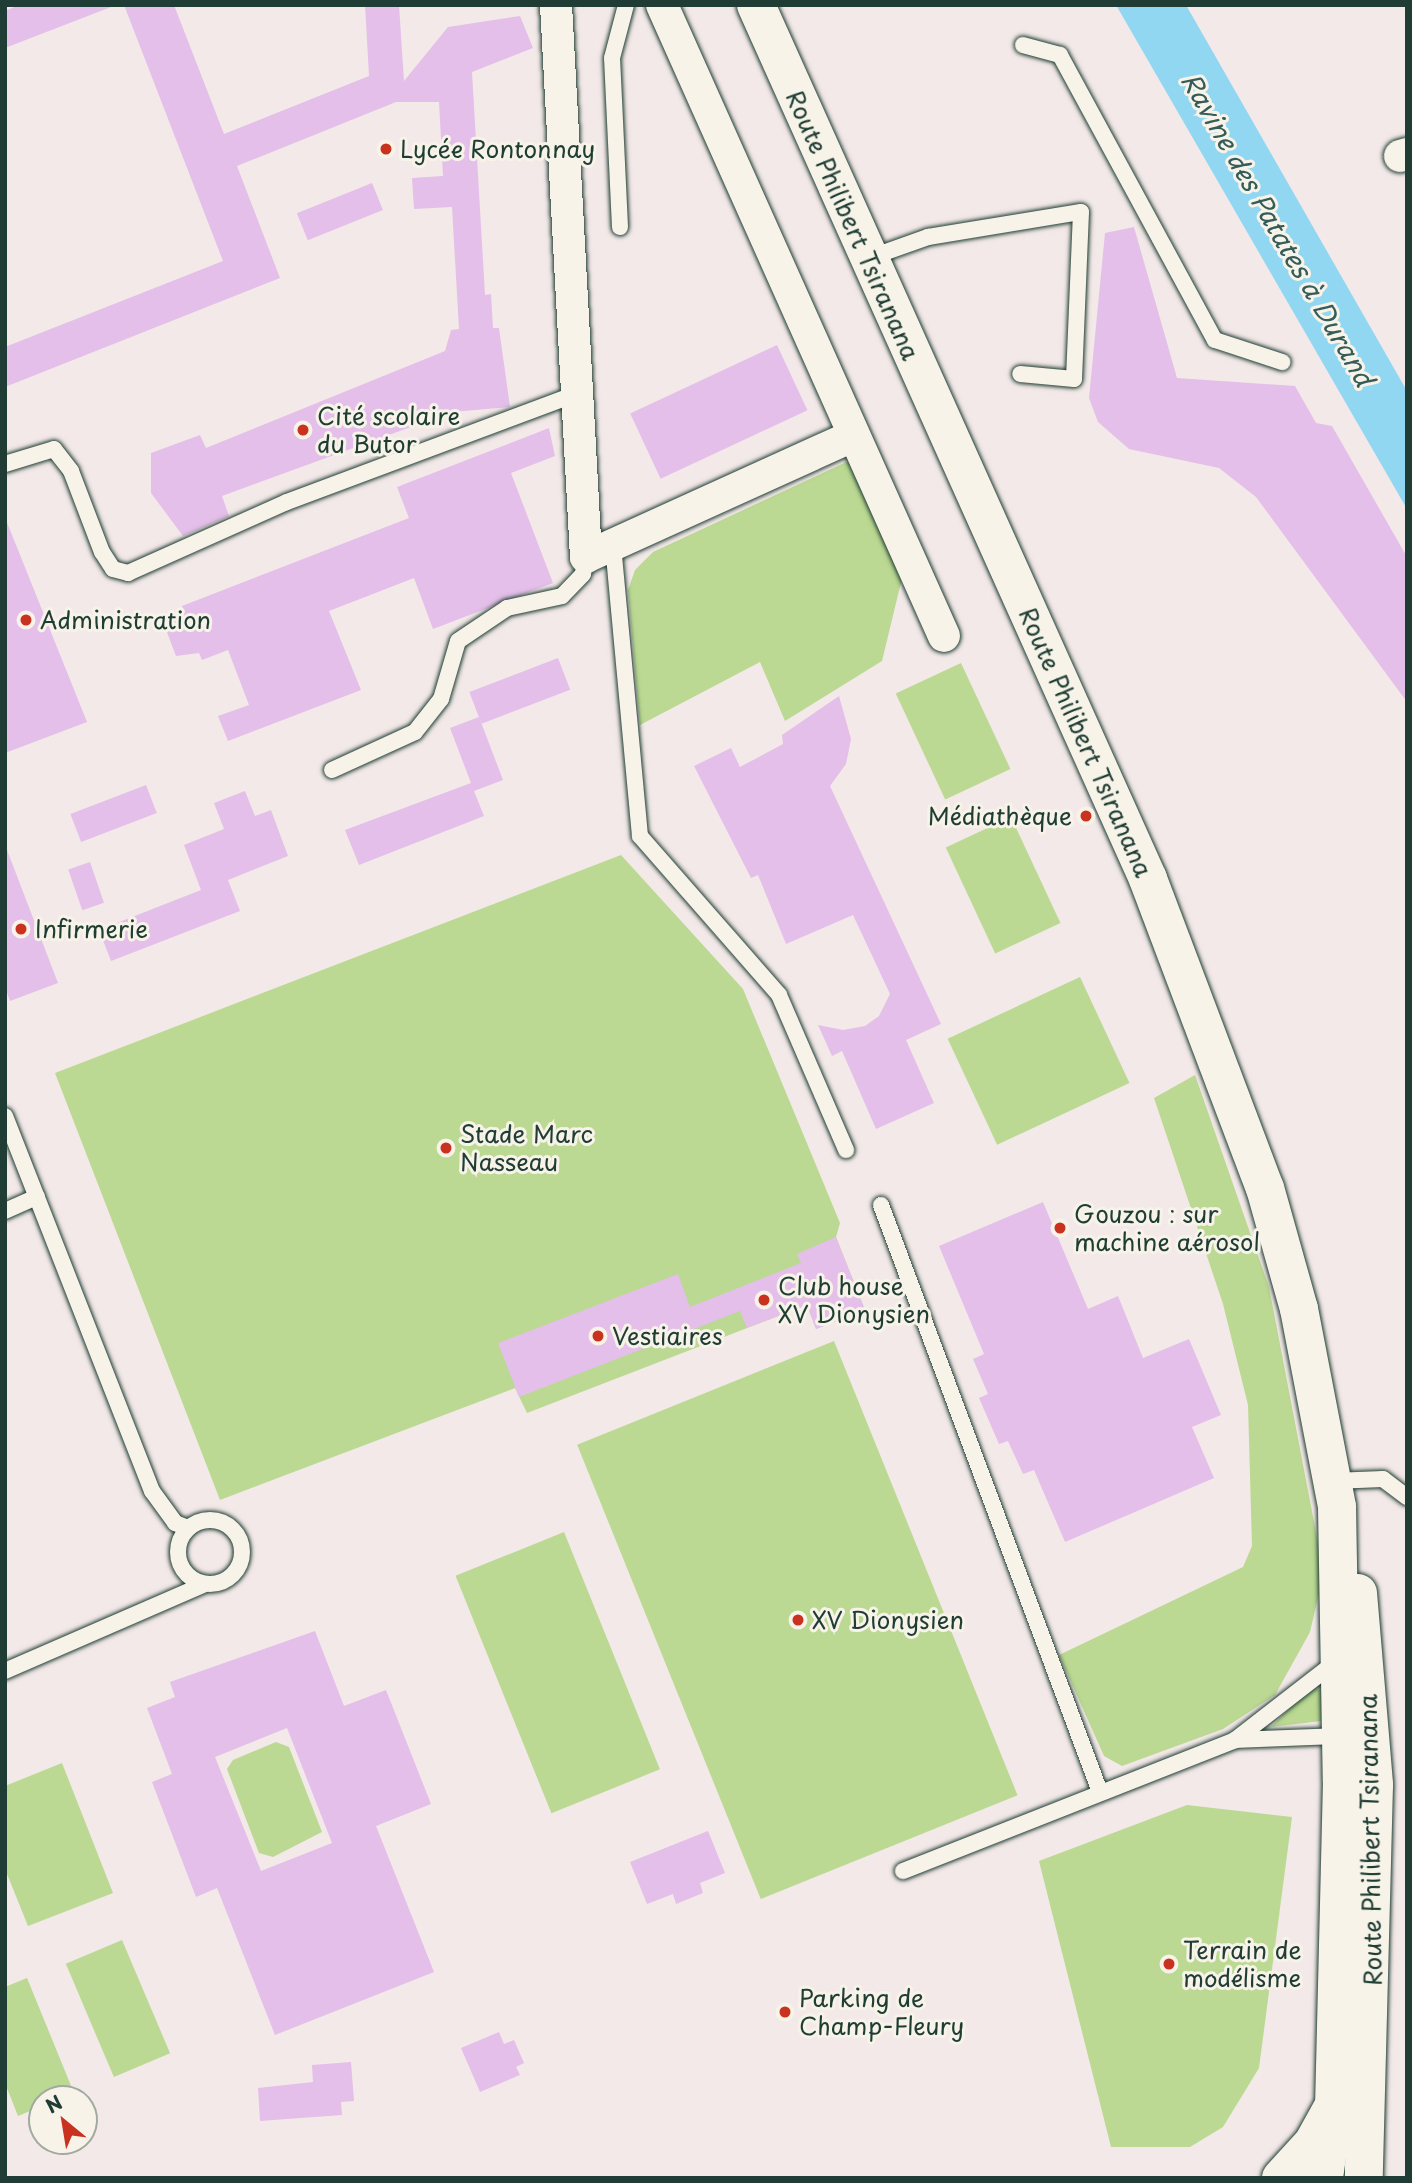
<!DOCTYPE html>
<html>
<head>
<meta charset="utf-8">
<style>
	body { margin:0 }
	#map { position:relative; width:1412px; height:2183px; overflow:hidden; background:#f3e9e8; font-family:"Playpen Sans",sans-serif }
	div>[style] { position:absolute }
	.green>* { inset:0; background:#bbd992; transform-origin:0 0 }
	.water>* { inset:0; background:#91d7f2 }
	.building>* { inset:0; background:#e4bfe9; transform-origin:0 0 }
	.roads { filter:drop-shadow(0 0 2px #1f3d34) drop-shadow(0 0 2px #1f3d34) }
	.service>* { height:16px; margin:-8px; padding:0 8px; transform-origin:8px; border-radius:8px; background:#f7f3e8 }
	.service>.ring { margin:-8px; padding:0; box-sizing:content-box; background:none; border:16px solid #f7f3e8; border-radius:50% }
	.minor>* { height:32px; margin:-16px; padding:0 16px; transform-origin:16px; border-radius:16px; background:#f7f3e8 }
	.secondary>* { height:38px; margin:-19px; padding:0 19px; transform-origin:19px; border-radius:19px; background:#f7f3e8 }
	.primary>* { height:38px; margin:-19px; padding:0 19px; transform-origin:19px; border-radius:19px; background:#f7f3e8 }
	.dots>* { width:19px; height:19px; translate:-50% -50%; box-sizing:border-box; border:4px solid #f7f3e8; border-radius:50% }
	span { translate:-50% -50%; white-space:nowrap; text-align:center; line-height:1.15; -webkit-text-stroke:6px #f7f3e8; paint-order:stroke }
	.poi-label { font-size:24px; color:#1f3d34 }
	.left { translate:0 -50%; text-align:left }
	.right { translate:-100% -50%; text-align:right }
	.street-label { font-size:24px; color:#1f3d34 }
	.water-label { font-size:26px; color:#365c5a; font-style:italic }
	.frame { position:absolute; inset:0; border:7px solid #1f3d34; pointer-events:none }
	.north { position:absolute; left:28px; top:2085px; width:70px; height:70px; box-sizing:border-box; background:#f7f3e8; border:2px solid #a1aaa0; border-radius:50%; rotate:330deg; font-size:19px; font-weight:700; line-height:28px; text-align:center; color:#1f3d34 }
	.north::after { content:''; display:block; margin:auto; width:24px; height:32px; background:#c8321e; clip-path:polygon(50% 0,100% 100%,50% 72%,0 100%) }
</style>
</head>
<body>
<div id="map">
	<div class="green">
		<i style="clip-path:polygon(855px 458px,904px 570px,882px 661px,785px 721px,760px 662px,640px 725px,628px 590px,635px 570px,653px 552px)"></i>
		<i style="left:961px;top:663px;width:117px;height:72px;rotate:65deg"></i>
		<i style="left:1011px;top:817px;width:117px;height:72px;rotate:65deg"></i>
		<i style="clip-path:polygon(621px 855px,743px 989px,840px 1223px,836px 1237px,865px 1310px,816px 1329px,807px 1305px,527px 1413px,515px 1388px,220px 1500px,55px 1073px)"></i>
		<i style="left:1080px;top:977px;width:117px;height:146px;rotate:65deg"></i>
		<i style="clip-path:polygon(1195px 1075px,1269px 1287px,1319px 1548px,1320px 1589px,1310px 1632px,1275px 1695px,1223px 1729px,1122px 1766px,1104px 1756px,1059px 1655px,1243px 1567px,1252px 1546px,1248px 1405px,1223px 1304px,1154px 1098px)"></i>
		<i style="left:834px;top:1341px;width:490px;height:277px;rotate:68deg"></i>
		<i style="left:564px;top:1532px;width:256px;height:117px;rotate:68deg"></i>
		<i style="clip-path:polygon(1312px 1686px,1323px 1692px,1321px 1721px,1271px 1727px)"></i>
		<i style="clip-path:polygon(276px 1742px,289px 1747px,322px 1832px,273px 1857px,259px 1853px,227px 1769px,233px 1760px)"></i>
		<i style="clip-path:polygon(62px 1763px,113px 1893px,28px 1926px,5px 1869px,5px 1786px)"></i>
		<i style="clip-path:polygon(1187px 1805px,1292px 1817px,1259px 2068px,1223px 2127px,1190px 2147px,1111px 2147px,1039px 1861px)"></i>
		<i style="left:122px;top:1940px;width:123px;height:61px;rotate:67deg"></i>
		<i style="clip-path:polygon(27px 1978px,74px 2093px,42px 2099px,42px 2106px,18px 2116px,5px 2083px,5px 1987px)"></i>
	</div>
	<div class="water">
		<i style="clip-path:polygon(1116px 5px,1186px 5px,1407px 391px,1407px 509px)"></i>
	</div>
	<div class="building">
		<i style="clip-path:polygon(19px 5px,110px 5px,111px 7px,5px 48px,5px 11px)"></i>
		<i style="clip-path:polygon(124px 5px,174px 5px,224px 134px,369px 76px,365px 5px,399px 5px,404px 81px,448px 27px,520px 16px,533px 48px,472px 72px,485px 295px,491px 294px,493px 328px,499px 328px,510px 407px,452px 412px,222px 496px,229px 516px,183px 536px,151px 493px,151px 453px,200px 435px,206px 448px,445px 351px,451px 330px,459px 329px,452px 207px,414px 209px,412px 178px,443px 176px,439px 102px,396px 102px,237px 166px,280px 278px,5px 387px,5px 347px,223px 261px)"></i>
		<i style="left:372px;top:183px;width:29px;height:81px;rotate:68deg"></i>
		<i style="clip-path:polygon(1134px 227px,1177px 378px,1295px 386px,1316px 423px,1332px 426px,1407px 557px,1407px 702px,1256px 497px,1219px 468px,1129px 449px,1098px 422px,1089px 398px,1105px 233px)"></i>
		<i style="left:777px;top:345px;width:72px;height:162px;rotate:65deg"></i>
		<i style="clip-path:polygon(549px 428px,555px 456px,511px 473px,553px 583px,433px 629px,414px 578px,329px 611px,361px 690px,228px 741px,218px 716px,249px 705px,228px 650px,202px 660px,199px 653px,176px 656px,165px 627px,184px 613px,182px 606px,409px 518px,397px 487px)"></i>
		<i style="clip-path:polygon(6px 520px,87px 722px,5px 753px,5px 521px)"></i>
		<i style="left:558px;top:658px;width:34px;height:95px;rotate:69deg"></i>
		<i style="clip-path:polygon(839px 696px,851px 739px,846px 764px,830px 786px,941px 1024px,906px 1040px,934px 1103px,876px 1129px,842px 1051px,832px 1056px,818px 1025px,843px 1030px,865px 1026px,879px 1016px,890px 994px,853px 915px,786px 944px,758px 875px,751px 878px,694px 766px,731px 748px,740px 767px,783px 744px,782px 735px)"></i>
		<i style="clip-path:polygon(479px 717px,503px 780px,474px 791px,484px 816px,359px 865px,345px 830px,471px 783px,450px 728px)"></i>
		<i style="left:146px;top:785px;width:30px;height:81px;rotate:69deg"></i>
		<i style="clip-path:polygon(245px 791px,255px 816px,271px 810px,288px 856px,228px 880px,240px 911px,111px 961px,99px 930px,201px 890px,184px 845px,224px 829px,214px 803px)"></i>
		<i style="clip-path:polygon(7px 850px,58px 983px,10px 1001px,5px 987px)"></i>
		<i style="left:90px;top:862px;width:43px;height:23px;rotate:71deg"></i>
		<i style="clip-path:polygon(1043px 1202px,1088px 1309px,1118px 1296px,1143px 1358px,1189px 1339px,1221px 1415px,1192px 1427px,1214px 1478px,1065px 1542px,1034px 1470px,1023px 1474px,1008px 1441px,999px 1444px,979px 1398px,988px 1394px,973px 1359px,984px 1354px,939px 1246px)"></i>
		<i style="clip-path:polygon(836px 1237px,865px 1310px,816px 1329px,807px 1305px,747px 1328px,740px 1311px,519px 1397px,498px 1343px,678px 1274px,690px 1307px,801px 1263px,797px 1254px)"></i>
		<i style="clip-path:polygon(evenodd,315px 1631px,344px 1706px,386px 1690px,431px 1804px,376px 1826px,434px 1972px,275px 2035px,217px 1888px,196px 1897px,152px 1782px,172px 1774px,147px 1708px,175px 1697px,170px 1682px,315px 1631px,287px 1728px,332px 1843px,261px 1871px,215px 1757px,287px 1728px)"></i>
		<i style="clip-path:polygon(708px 1831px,725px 1873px,700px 1883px,703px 1893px,676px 1904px,673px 1894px,647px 1904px,630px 1862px)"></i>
		<i style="clip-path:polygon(499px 2032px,504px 2044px,514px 2040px,524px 2063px,516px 2067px,520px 2075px,480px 2092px,461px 2048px)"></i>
		<i style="clip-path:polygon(351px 2062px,354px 2101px,341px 2102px,342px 2115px,260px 2121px,258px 2088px,313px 2082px,312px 2065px)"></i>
	</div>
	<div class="roads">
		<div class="service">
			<i style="left:1023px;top:45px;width:38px;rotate:15deg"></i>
			<i style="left:1060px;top:55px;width:324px;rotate:61.5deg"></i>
			<i style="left:1215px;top:340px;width:71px;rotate:18.2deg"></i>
			<i style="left:620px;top:227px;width:169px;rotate:-92.7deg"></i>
			<i style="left:612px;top:58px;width:55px;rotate:-75.2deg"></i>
			<i style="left:869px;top:258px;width:63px;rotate:-19.6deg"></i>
			<i style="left:928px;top:237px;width:155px;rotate:-9.3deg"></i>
			<i style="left:1081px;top:212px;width:167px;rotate:92.4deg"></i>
			<i style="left:1074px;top:379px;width:54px;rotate:-174.7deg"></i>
			<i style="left:5px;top:464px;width:51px;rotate:-17deg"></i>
			<i style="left:54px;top:449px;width:28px;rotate:52deg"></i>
			<i style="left:71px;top:471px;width:87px;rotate:69.1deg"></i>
			<i style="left:102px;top:552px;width:20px;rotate:57deg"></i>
			<i style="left:113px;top:569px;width:16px;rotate:15deg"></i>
			<i style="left:128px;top:573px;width:174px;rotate:-24.1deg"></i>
			<i style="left:287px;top:502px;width:309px;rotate:-20.5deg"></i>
			<i style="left:613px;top:545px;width:292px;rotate:84.7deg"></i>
			<i style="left:640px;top:836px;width:211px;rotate:48.8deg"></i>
			<i style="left:779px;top:995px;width:169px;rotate:66.6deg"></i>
			<i style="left:332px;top:770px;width:91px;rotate:-24.6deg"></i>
			<i style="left:415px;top:732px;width:42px;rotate:-51.8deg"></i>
			<i style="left:441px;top:699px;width:60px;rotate:-73.7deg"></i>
			<i style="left:458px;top:641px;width:59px;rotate:-34deg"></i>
			<i style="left:507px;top:608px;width:56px;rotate:-12.3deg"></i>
			<i style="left:562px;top:596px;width:30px;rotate:-46deg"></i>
			<i style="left:583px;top:574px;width:17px;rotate:-80deg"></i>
			<i style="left:5px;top:1116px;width:403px;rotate:68.6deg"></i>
			<i style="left:152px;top:1491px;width:39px;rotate:54deg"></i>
			<i style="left:175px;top:1523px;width:14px;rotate:21deg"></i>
			<i style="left:881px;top:1205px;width:627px;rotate:69.54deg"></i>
			<i style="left:5px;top:1211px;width:35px;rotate:-24deg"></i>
			<i style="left:1333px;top:1481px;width:50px;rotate:-2.3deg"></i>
			<i style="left:1383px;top:1479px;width:30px;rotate:37deg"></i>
			<i class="ring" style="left:178px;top:1520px;width:48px;height:48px"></i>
			<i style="left:5px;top:1671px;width:218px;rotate:-23.5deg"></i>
			<i style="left:1235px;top:1740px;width:106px;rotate:-2.2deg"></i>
			<i style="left:903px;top:1871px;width:357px;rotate:-21.5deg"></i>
			<i style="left:1235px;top:1740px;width:130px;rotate:-37.8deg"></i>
		</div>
		<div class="minor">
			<i style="left:556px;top:5px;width:553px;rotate:86.89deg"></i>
			<i style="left:586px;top:557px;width:290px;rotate:-24.4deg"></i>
			<i style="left:662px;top:5px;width:691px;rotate:65.92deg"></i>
			<i style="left:1400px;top:156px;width:7px;rotate:-16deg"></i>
		</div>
		<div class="secondary">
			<i style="left:756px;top:5px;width:958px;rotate:65.84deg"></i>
			<i style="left:1148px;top:879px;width:330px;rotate:69.3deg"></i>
			<i style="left:1265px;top:1188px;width:126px;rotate:74.3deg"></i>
			<i style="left:1299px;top:1309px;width:202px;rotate:79.1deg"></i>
			<i style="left:1337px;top:1507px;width:274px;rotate:89deg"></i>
			<i style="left:1342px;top:1781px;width:324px;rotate:91.4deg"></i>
			<i style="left:1334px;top:2105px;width:74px;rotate:97.8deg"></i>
			<i style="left:1358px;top:1593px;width:193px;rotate:85.2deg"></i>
			<i style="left:1374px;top:1785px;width:393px;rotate:91.5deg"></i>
		</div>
		<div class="primary">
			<i style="left:1281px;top:2178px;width:47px;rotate:-47.6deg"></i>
			<i style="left:1313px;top:2143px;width:43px;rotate:-61.1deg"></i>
		</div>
	</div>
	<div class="dots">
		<i style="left:386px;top:149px;background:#c8321e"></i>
		<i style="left:303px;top:430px;background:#c8321e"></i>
		<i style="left:26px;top:620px;background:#c8321e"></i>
		<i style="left:1086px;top:816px;background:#c8321e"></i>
		<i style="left:21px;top:929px;background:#c8321e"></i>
		<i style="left:446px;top:1148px;background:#c8321e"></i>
		<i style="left:1060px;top:1228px;background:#c8321e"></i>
		<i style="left:764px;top:1300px;background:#c8321e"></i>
		<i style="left:598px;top:1336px;background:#c8321e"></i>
		<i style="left:798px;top:1620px;background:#c8321e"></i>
		<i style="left:1169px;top:1964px;background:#c8321e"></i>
		<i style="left:785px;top:2012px;background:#c8321e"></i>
	</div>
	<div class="poi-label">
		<span class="left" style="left:400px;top:149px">Lycée Rontonnay</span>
		<span class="left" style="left:317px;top:430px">Cité scolaire<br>du Butor</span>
		<span class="left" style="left:40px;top:620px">Administration</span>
		<span class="right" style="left:1072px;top:816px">Médiathèque</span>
		<span class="left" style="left:35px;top:929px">Infirmerie</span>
		<span class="left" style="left:460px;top:1148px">Stade Marc<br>Nasseau</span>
		<span class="left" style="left:1074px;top:1228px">Gouzou : sur<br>machine aérosol</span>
		<span class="left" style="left:778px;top:1300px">Club house<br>XV Dionysien</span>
		<span class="left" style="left:612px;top:1336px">Vestiaires</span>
		<span class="left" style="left:812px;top:1620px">XV Dionysien</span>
		<span class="left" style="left:1183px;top:1964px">Terrain de<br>modélisme</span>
		<span class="left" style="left:799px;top:2012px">Parking de<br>Champ-Fleury</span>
	</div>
	<div class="street-label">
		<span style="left:853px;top:225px;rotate:66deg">Route Philibert Tsiranana</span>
		<span style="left:1086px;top:742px;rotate:66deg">Route Philibert Tsiranana</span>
		<span style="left:1370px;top:1840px;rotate:-91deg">Route Philibert Tsiranana</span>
	</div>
	<div class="water-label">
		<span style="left:1278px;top:229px;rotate:60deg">Ravine des Patates à Durand</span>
	</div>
	<div class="frame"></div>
	<div class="north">N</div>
</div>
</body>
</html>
